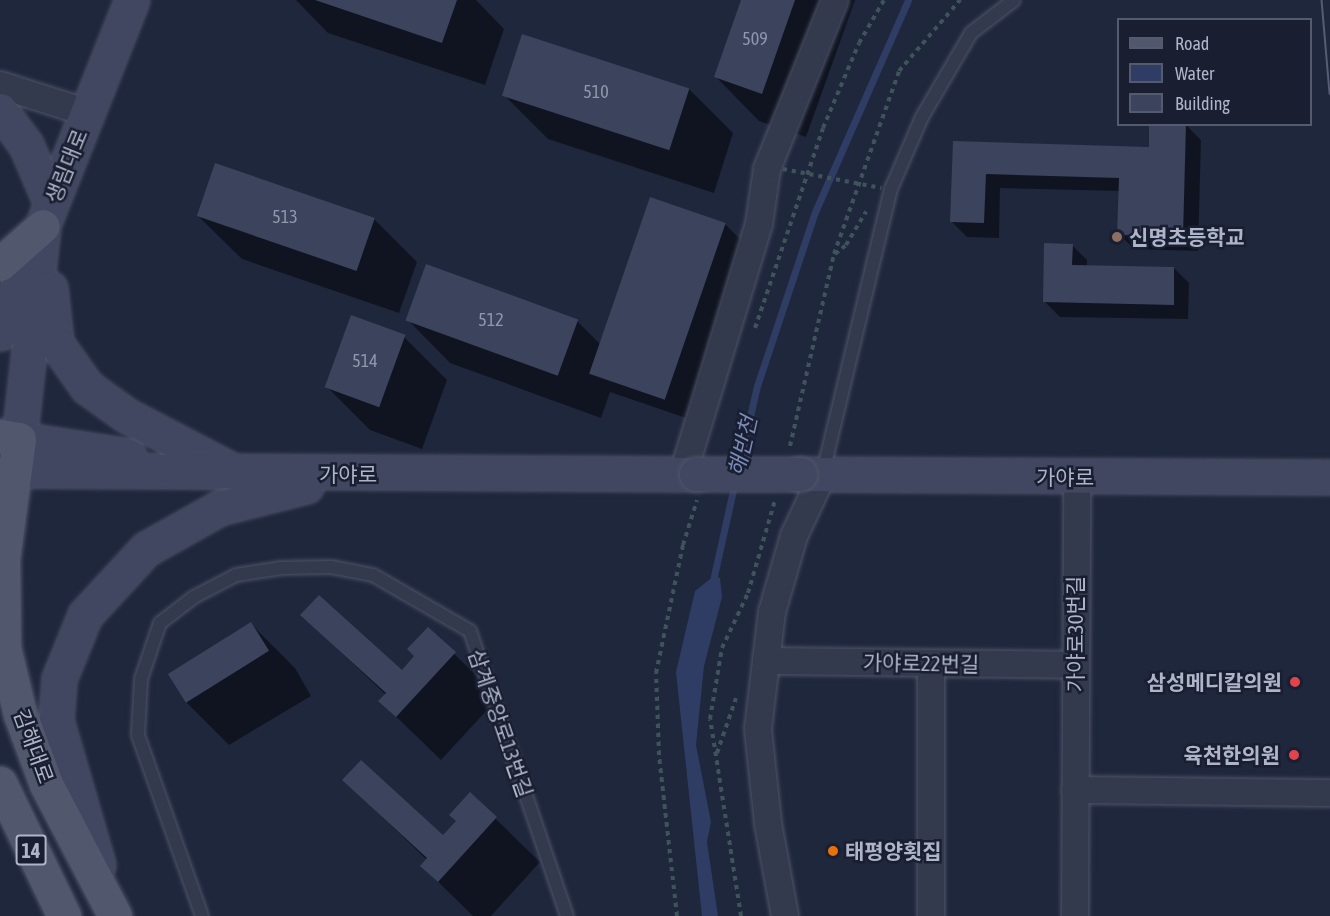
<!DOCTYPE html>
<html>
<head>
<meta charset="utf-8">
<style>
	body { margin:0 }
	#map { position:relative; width:1330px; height:916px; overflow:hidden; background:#1f273d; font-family:"Asap Condensed","Noto Sans KR",sans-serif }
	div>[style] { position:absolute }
	.water>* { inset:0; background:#2f3c64 }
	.shadow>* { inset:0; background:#0007 }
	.stream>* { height:7px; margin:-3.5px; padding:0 3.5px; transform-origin:3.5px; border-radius:3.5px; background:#2f3c64 }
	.building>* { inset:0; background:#3b435d; transform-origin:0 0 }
	.path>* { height:4px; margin-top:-2px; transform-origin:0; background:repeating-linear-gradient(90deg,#3f535b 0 4.5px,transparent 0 9px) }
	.roads { filter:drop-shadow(0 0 2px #4e5468) drop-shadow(0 0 2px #4e5468) }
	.lane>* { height:12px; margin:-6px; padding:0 6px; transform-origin:6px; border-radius:6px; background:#343a4d }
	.street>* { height:26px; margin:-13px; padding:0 13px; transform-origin:13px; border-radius:13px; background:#343a4d }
	.secondary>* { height:33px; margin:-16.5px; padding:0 16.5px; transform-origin:16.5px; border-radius:16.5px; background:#414760 }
	.primary>* { height:33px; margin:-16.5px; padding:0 16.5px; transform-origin:16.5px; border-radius:16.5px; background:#51586d }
	.tram>* { height:1.5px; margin:-0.75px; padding:0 0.75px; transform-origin:0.75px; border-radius:0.75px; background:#555c74 }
	.path-bridge>* { height:4px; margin-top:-2px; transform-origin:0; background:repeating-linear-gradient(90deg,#3f535b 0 4.5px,transparent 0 9px) }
	.bridges { filter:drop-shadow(0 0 2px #4e5468) drop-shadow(0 0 2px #4e5468) }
	.secondary-bridge>* { height:33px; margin:-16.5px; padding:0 16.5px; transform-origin:16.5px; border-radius:16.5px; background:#414760 }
	.dots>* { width:16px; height:16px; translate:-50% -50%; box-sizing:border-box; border:3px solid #191f31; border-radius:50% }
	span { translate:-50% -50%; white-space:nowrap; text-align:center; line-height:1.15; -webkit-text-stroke:5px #191f31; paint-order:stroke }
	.number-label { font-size:18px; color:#9198ae }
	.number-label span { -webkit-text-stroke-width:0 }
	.shield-label span { padding:2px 4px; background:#191f31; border:2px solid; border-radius:4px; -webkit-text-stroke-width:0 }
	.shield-label { font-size:20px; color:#aeb4c9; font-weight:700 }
	.street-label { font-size:21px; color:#aeb4c9 }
	.poi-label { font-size:21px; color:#aeb4c9; font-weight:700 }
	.left { translate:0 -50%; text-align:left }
	.right { translate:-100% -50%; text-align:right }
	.water-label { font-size:22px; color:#7a8bb8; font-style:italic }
	.legend { position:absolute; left:1117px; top:18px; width:195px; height:108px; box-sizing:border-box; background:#191f31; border:2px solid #555b6e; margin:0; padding:8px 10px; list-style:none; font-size:18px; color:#aeb4c9 }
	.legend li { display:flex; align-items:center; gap:12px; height:30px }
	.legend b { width:30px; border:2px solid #555b6e }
</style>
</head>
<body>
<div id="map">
	<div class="water">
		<i style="clip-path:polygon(714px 576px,720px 578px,722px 597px,704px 666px,696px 745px,711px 822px,707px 842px,718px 916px,702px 916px,676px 672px,695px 591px)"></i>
	</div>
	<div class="shadow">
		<i style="clip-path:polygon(296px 0,476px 0,504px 29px,485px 85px,328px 33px)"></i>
		<i style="clip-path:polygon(743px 0,855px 0,806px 137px,759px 121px,716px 77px)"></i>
		<i style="clip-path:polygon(689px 89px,733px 133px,714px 193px,548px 139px,504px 95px)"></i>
		<i style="clip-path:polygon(1186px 125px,1201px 140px,1198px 251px,1134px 249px,1119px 234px,1120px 191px,1000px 188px,999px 238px,967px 237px,952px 222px,954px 142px,1150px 148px)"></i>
		<i style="clip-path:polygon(198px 216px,374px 219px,417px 262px,399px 313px,242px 259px)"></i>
		<i style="clip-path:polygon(725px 224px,745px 244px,686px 418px,610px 392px,601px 418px,450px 363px,407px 319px,577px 321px,601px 345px)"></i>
		<i style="clip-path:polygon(1072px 245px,1087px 260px,1087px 267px,1174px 268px,1189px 283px,1188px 319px,1060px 317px,1045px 302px)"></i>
		<i style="clip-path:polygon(404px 337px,447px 380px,422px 449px,370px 430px,326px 386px)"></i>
		<i style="clip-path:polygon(302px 615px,402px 672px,416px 656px,428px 629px,499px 697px,441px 760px,380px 701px,386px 695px)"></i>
		<i style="clip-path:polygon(251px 624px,295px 668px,311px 696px,229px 745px,185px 701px)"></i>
		<i style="clip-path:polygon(344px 780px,443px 837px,458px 821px,470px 794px,540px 862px,491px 916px,473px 916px,422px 866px,427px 860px)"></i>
	</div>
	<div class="stream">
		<i style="left:739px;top:465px;width:81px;rotate:-77.2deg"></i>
		<i style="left:757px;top:386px;width:183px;rotate:-71.6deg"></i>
		<i style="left:815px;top:212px;width:232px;rotate:-66.3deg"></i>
		<i style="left:712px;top:585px;width:107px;rotate:-77.5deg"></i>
	</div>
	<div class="building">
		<i style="clip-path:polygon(315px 0,457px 0,442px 43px)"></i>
		<i style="clip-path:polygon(741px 0,795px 0,762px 94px,714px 77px)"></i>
		<i style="left:522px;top:34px;width:176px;height:65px;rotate:18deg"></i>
		<i style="clip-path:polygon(1149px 124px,1186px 124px,1183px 236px,1117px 235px,1119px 178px,986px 174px,984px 223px,950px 222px,953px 141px,1149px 147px)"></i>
		<i style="left:215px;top:163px;width:169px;height:56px;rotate:19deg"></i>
		<i style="left:650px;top:197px;width:80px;height:187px;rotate:19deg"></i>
		<i style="clip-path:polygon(1044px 243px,1073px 244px,1072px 265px,1174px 267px,1174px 305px,1043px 302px)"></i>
		<i style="left:426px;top:264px;width:162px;height:60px;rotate:20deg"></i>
		<i style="left:351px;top:315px;width:58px;height:77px;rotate:20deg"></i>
		<i style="clip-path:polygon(319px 595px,402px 670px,414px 656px,407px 649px,428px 627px,456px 652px,396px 717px,378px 701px,386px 693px,300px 615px)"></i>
		<i style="left:251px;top:622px;width:34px;height:98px;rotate:58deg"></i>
		<i style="clip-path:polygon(361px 760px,443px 835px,456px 821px,449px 815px,470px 792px,497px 817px,438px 882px,420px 866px,427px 858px,342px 780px)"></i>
	</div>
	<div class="path">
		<i style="left:835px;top:254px;width:14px;rotate:-39deg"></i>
		<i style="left:846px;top:245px;width:39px;rotate:-59deg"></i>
		<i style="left:755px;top:328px;width:211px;rotate:-71.2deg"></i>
		<i style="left:823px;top:128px;width:92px;rotate:-67deg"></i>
		<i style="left:859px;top:43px;width:50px;rotate:-59.8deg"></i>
		<i style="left:790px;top:446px;width:197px;rotate:-77.1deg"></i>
		<i style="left:834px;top:254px;width:194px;rotate:-70.4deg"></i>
		<i style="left:899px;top:71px;width:94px;rotate:-49.3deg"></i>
		<i style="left:717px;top:753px;width:58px;rotate:-70.9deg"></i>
		<i style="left:677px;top:916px;width:162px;rotate:-96.4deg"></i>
		<i style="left:659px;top:755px;width:82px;rotate:-92.1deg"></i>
		<i style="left:656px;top:673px;width:131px;rotate:-78.1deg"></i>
		<i style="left:683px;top:545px;width:47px;rotate:-72.7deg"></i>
		<i style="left:741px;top:916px;width:199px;rotate:-98.9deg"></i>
		<i style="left:710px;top:719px;width:72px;rotate:-80.4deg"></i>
		<i style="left:722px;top:648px;width:61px;rotate:-64.7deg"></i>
		<i style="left:748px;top:593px;width:97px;rotate:-73.8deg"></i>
	</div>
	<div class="roads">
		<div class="lane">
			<i style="left:823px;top:472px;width:291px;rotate:-76.5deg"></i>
			<i style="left:891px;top:189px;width:78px;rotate:-66.7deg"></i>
			<i style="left:922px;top:117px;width:97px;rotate:-59.7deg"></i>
			<i style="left:971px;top:33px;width:54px;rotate:-37.5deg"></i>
			<i style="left:202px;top:916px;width:192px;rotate:-109.5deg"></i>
			<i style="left:138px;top:735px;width:56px;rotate:-86.9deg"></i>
			<i style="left:141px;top:679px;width:59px;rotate:-71.3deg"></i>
			<i style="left:160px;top:623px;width:43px;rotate:-37.4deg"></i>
			<i style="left:194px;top:597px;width:47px;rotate:-27.6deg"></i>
			<i style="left:236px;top:575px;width:46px;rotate:-8.8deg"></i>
			<i style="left:281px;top:568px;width:50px;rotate:-1.1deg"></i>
			<i style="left:331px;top:567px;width:43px;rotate:10.8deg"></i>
			<i style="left:373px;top:575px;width:112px;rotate:30deg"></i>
			<i style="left:470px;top:631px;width:301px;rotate:71.2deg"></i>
		</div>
		<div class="street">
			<i style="left:0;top:85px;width:92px;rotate:17.7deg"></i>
			<i style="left:683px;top:474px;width:261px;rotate:-73.1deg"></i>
			<i style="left:759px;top:224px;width:56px;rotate:-81.7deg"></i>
			<i style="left:767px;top:169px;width:182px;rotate:-68.1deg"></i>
			<i style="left:766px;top:661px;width:309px;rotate:0.7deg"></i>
			<i style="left:1075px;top:790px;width:255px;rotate:0.7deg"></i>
			<i style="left:785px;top:916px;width:95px;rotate:-100.4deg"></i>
			<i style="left:768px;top:823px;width:95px;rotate:-96.1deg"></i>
			<i style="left:758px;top:729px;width:118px;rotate:-83.2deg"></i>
			<i style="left:772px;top:612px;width:79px;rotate:-73.9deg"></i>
			<i style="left:794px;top:536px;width:66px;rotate:-65deg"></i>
			<i style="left:931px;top:916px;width:253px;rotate:-90deg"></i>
			<i style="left:1075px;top:916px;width:438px;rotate:-89.7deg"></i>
		</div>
		<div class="secondary">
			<i style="left:0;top:110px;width:44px;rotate:53.4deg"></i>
			<i style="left:26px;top:145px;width:63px;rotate:66.7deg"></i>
			<i style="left:43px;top:226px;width:214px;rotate:96.4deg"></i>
			<i style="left:19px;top:439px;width:111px;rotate:8.8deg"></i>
			<i style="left:50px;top:288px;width:55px;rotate:83.8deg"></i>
			<i style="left:56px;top:343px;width:54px;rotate:54.8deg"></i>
			<i style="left:87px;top:387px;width:48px;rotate:35.7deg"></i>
			<i style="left:126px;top:415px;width:121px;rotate:27.6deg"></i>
			<i style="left:0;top:333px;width:358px;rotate:-68.4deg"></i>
			<i style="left:0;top:470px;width:696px;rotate:0.33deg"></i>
			<i style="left:800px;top:474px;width:530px;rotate:0.32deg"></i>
			<i style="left:98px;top:865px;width:151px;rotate:-106.2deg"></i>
			<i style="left:56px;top:720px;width:41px;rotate:-85.8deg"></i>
			<i style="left:59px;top:679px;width:69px;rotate:-67.9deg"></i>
			<i style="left:85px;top:615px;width:90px;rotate:-47.3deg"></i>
			<i style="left:146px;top:549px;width:84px;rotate:-29.3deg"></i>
			<i style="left:219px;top:508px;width:90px;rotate:-14.2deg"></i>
		</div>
		<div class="primary">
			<i style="left:0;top:264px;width:57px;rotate:-41.5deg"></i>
			<i style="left:0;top:436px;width:19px;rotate:9deg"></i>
			<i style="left:19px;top:439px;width:121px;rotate:97.6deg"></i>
			<i style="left:3px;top:559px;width:89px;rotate:89.4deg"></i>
			<i style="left:4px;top:648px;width:68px;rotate:76.4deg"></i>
			<i style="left:20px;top:714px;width:75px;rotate:69.6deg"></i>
			<i style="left:46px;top:784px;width:149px;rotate:62.4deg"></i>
			<i style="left:0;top:783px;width:148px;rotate:64.3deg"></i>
		</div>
	</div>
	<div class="tram">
		<i style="left:1322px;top:0;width:94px;rotate:85.1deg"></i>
	</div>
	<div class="path-bridge">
		<i style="left:783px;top:169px;width:100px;rotate:11deg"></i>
	</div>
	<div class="bridges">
		<div class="secondary-bridge">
			<i style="left:696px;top:474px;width:104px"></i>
		</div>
	</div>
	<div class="dots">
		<i style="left:1117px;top:237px;background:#8d6e63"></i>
		<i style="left:1295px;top:682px;background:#e0444e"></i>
		<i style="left:1294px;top:755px;background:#e0444e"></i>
		<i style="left:833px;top:851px;background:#e8710a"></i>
	</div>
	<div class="number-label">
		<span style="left:755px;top:39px">509</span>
		<span style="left:596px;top:92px">510</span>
		<span style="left:285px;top:217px">513</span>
		<span style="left:491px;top:320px">512</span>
		<span style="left:365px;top:361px">514</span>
	</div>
	<div class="shield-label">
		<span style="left:31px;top:850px">14</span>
	</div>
	<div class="street-label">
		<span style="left:66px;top:166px;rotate:-68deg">생림대로</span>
		<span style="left:348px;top:474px">가야로</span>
		<span style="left:1065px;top:477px">가야로</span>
		<span style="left:1075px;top:634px;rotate:-90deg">가야로30번길</span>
		<span style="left:921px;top:663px;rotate:1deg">가야로22번길</span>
		<span style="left:501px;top:723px;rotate:71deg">삼계중앙로13번길</span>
		<span style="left:34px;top:746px;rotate:70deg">김해대로</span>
	</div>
	<div class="poi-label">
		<span class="left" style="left:1129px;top:237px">신명초등학교</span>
		<span class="right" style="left:1282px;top:682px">삼성메디칼의원</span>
		<span class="right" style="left:1280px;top:755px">육천한의원</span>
		<span class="left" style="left:845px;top:851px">태평양횟집</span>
	</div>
	<div class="water-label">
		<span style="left:743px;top:446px;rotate:-77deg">해반천</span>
	</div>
	<ul class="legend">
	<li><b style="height:8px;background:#51586d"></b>Road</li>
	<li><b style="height:16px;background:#2f3c64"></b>Water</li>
	<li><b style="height:16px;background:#3b435d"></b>Building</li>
	</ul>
</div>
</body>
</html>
